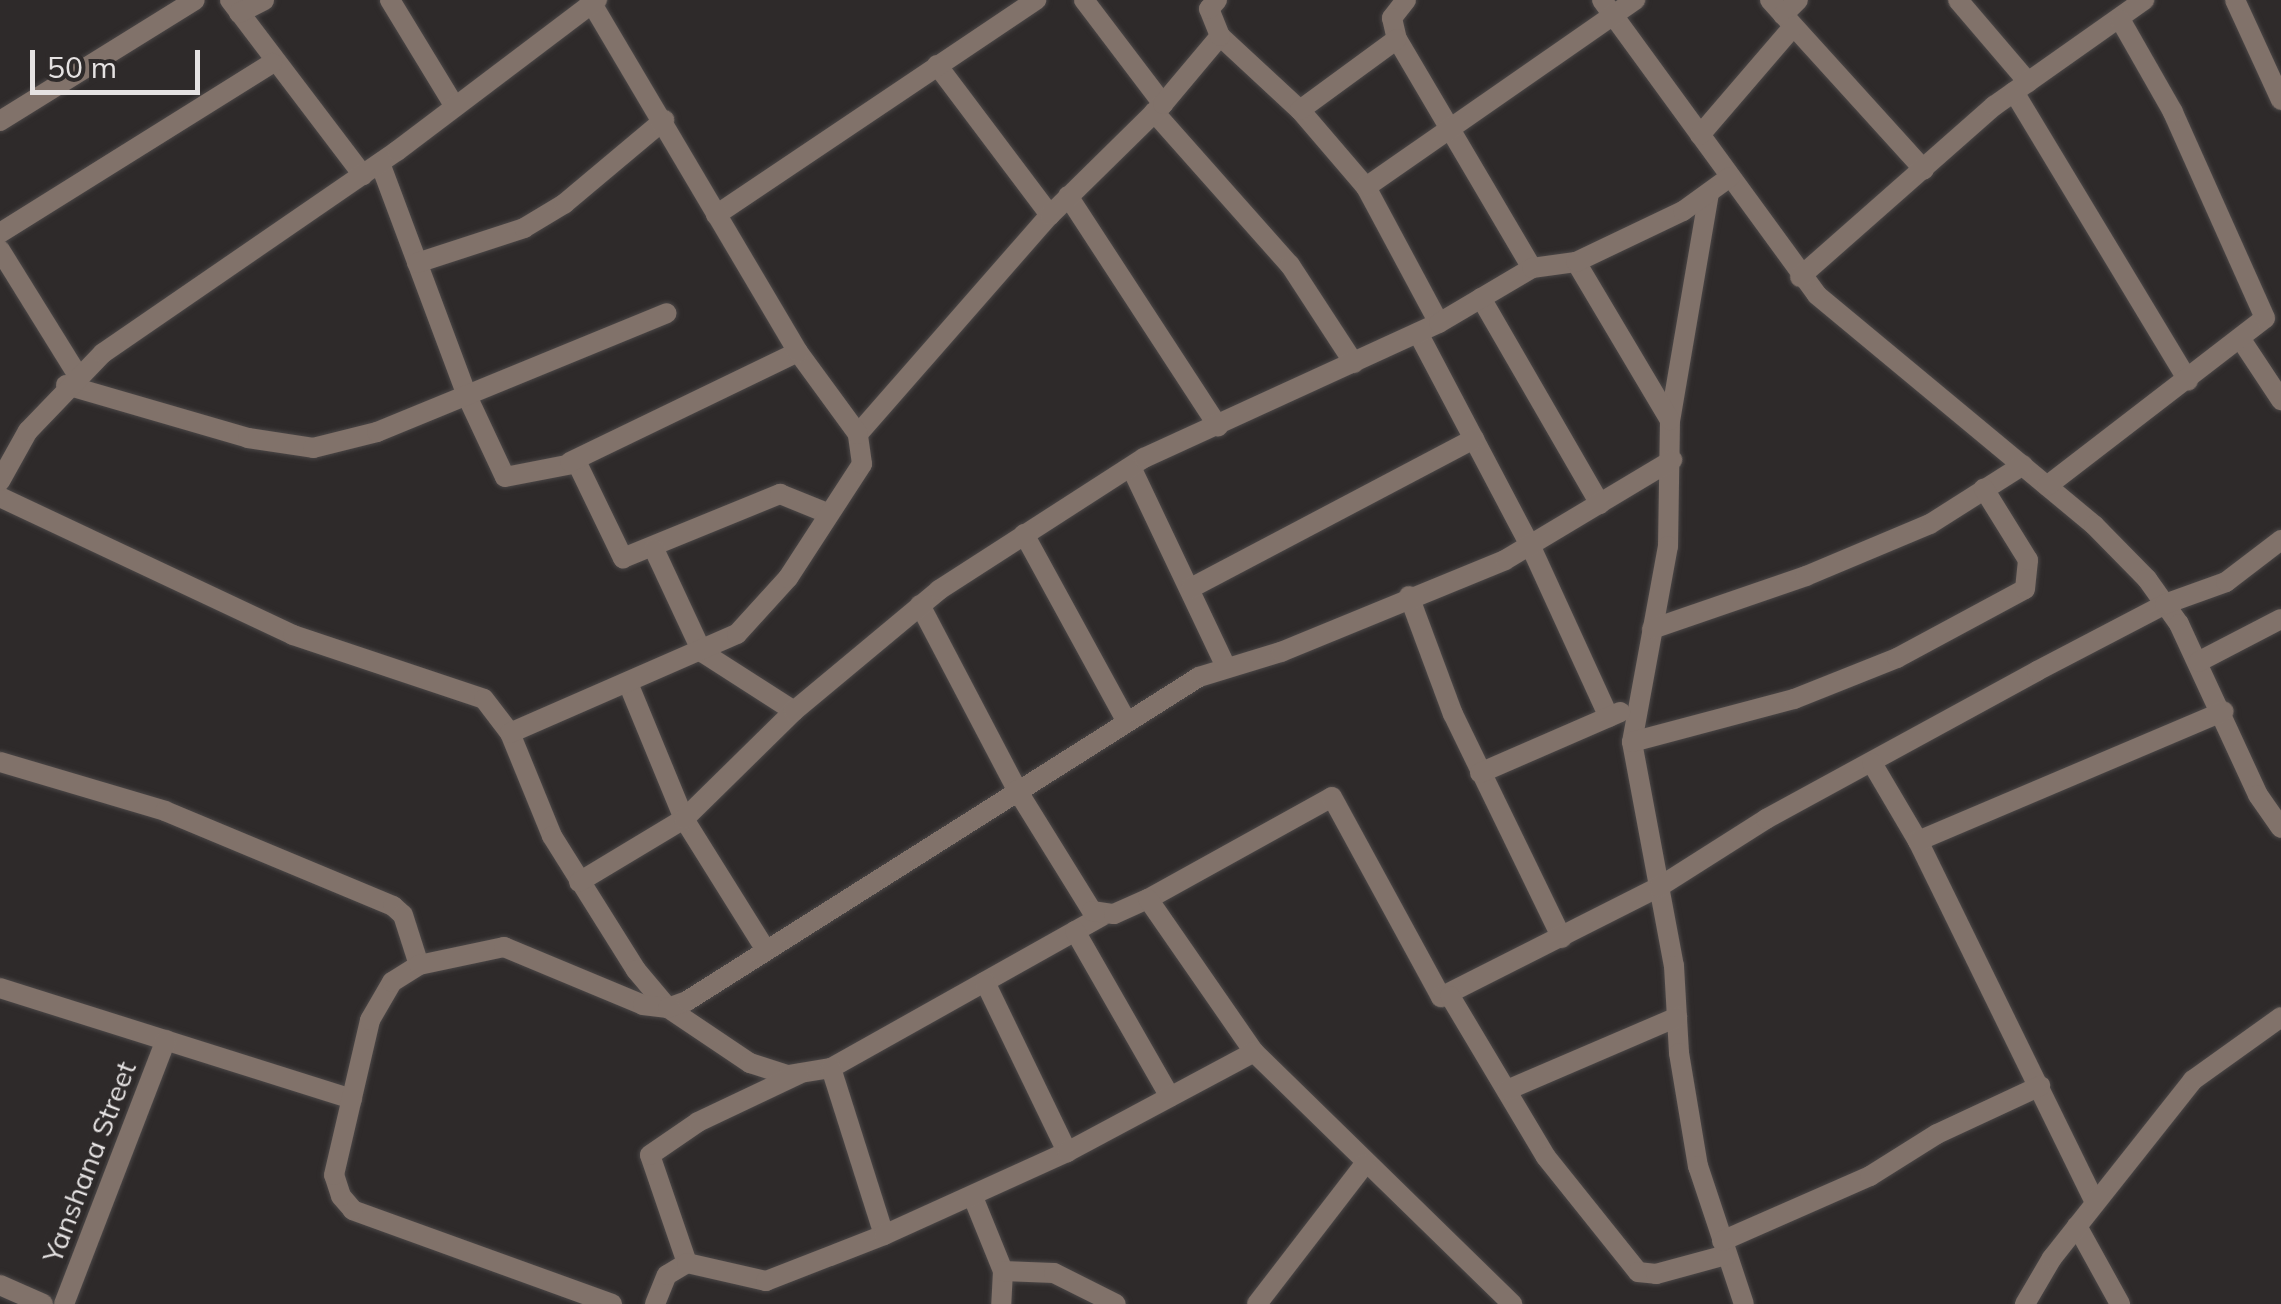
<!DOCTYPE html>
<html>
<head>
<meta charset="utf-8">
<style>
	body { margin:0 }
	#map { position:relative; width:2281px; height:1304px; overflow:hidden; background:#2e2a2a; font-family:Mulish,sans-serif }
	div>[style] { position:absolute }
	.roads { filter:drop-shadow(0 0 2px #4b4747) drop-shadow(0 0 2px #4b4747) }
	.minor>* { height:20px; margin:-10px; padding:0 10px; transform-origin:10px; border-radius:10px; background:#81726a }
	.tertiary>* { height:20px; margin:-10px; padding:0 10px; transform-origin:10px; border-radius:10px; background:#81726a }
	span { translate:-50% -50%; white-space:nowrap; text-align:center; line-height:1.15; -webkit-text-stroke:10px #2e2a2a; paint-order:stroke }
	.street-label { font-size:28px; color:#e5e2e2 }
	.scale { position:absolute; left:30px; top:50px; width:170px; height:45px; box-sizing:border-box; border:5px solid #e5e2e2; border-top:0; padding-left:12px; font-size:30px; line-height:35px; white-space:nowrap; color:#e5e2e2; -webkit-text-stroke:8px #2e2a2a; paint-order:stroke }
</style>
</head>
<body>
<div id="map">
	<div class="roads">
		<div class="minor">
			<i style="left:230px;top:0;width:220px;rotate:52.8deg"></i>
			<i style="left:390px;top:0;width:125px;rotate:58.7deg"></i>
			<i style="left:1084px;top:0;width:131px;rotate:52.8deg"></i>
			<i style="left:1406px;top:0;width:23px;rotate:128deg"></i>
			<i style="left:1392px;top:18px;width:22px;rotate:77deg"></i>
			<i style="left:1397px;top:39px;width:266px;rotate:59.5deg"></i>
			<i style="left:1602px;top:0;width:365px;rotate:53.9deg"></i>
			<i style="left:1817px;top:295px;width:360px;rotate:39.7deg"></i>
			<i style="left:2094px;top:525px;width:76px;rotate:45.5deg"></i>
			<i style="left:2147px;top:579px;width:55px;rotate:54.6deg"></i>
			<i style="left:2179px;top:624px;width:188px;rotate:65.2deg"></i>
			<i style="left:2258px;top:795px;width:40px;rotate:55.1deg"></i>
			<i style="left:1770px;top:0;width:229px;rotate:47.8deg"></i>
			<i style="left:1958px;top:0;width:108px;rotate:49.5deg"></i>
			<i style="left:2235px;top:0;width:110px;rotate:65.3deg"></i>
			<i style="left:239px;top:13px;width:28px;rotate:-27deg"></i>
			<i style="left:1783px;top:15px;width:21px;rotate:-45deg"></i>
			<i style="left:1220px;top:36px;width:109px;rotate:42.8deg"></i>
			<i style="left:1300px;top:110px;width:101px;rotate:49.4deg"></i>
			<i style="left:1366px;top:187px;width:154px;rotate:61.8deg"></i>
			<i style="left:937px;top:65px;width:188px;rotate:53deg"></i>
			<i style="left:2014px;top:92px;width:337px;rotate:58.9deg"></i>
			<i style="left:1300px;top:110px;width:120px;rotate:-36.2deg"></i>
			<i style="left:1154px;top:112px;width:205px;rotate:48.4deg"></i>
			<i style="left:1290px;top:265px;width:117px;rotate:56.9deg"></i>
			<i style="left:0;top:121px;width:229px;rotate:-31.8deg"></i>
			<i style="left:1700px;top:135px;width:143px;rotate:-49.3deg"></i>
			<i style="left:380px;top:163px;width:249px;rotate:69.5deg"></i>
			<i style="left:467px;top:396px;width:89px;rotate:64.9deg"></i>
			<i style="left:505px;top:477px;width:73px;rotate:-11deg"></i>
			<i style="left:577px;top:463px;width:106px;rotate:64.2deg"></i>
			<i style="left:623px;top:558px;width:170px;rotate:-22.2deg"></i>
			<i style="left:780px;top:494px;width:51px;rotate:22deg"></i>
			<i style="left:1366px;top:187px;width:328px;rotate:-34.8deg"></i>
			<i style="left:1709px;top:193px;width:230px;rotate:99.7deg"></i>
			<i style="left:1670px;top:420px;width:126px;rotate:90.9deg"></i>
			<i style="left:1668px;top:546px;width:199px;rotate:100.4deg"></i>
			<i style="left:1632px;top:742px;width:228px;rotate:79.4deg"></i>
			<i style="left:1674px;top:966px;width:87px;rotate:86.7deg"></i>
			<i style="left:1679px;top:1053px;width:115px;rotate:80.5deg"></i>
			<i style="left:1698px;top:1166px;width:145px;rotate:71.6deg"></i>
			<i style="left:1068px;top:196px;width:275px;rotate:56.9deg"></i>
			<i style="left:716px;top:215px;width:386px;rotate:-33.9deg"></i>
			<i style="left:0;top:233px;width:321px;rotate:-32deg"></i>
			<i style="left:0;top:250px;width:146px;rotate:58.2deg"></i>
			<i style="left:1576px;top:262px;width:184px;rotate:59.3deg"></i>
			<i style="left:417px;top:263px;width:113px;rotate:-18.1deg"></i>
			<i style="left:524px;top:228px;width:47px;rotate:-31deg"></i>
			<i style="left:564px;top:204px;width:131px;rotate:-40deg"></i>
			<i style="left:1800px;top:277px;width:259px;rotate:-41.4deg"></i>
			<i style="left:1994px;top:106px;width:184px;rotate:-35.2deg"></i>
			<i style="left:1481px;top:298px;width:238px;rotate:60deg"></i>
			<i style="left:1418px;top:333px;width:242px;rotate:62.2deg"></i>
			<i style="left:1531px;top:547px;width:187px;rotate:65.4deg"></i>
			<i style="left:2242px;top:341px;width:71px;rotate:56.5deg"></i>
			<i style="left:66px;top:385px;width:190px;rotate:16.2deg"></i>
			<i style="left:248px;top:438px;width:66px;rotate:8.7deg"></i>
			<i style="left:313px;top:448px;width:66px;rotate:-14deg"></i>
			<i style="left:377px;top:432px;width:313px;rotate:-22.3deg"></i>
			<i style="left:858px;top:434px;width:291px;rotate:-48.8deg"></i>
			<i style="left:1050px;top:215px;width:158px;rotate:-44.5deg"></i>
			<i style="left:1163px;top:104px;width:89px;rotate:-50deg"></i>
			<i style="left:1220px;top:36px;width:29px;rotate:-112deg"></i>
			<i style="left:1209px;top:9px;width:12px;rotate:-48deg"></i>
			<i style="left:570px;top:462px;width:253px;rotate:-25.8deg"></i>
			<i style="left:1131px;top:467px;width:219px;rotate:64.6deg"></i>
			<i style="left:2047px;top:486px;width:275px;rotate:-37.6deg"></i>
			<i style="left:2265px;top:318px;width:226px;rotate:-114.1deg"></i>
			<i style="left:2173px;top:112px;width:105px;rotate:-119.7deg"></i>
			<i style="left:0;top:497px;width:324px;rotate:25.2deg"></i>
			<i style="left:293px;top:635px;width:201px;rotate:18.5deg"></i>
			<i style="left:484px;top:699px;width:43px;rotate:52.6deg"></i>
			<i style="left:510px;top:733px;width:111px;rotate:67.8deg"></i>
			<i style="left:552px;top:836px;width:158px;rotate:57.9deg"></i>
			<i style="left:636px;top:970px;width:50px;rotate:49.9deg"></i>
			<i style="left:668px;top:1008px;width:99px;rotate:33.9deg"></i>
			<i style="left:750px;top:1063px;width:40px;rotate:18deg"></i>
			<i style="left:788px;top:1075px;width:44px;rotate:-9.2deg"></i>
			<i style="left:831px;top:1068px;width:311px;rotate:-29.3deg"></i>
			<i style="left:1024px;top:534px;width:214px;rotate:61.3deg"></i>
			<i style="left:654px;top:549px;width:114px;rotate:65deg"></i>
			<i style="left:702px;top:652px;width:109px;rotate:32.7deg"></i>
			<i style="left:1191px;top:588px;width:320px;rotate:-27.8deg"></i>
			<i style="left:1409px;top:596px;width:126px;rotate:69.6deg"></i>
			<i style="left:1453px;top:714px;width:249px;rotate:64.1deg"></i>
			<i style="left:920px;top:605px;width:209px;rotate:62.3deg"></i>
			<i style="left:1017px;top:790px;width:142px;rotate:58.2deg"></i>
			<i style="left:1092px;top:911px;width:22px;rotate:8deg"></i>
			<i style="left:1114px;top:914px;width:37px;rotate:-24deg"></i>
			<i style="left:1148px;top:899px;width:210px;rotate:-29deg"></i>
			<i style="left:1332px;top:797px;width:228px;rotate:61.4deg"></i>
			<i style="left:1441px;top:997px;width:244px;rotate:-26.8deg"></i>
			<i style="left:1659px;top:887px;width:127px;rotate:-32.4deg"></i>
			<i style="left:1766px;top:819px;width:309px;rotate:-28.6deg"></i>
			<i style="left:2037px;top:671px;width:144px;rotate:-27.6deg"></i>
			<i style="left:2165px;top:604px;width:65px;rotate:-19.8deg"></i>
			<i style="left:2226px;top:582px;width:69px;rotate:-37.4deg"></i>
			<i style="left:1652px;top:629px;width:163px;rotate:-19deg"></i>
			<i style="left:1806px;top:576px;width:134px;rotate:-22.8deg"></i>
			<i style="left:1930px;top:524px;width:110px;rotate:-32.4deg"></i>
			<i style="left:2198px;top:662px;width:93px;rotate:-27.4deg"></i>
			<i style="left:628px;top:683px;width:147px;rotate:67.6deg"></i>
			<i style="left:684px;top:819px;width:155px;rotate:58deg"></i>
			<i style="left:510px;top:733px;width:248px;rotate:-23.6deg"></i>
			<i style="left:737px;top:634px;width:76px;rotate:-47.7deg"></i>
			<i style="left:788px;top:578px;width:136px;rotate:-57deg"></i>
			<i style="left:862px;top:464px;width:30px;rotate:-98deg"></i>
			<i style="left:858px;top:434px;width:102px;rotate:-126.2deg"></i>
			<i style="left:798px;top:352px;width:409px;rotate:-120.6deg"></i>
			<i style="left:1632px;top:742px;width:168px;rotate:-14.9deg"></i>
			<i style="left:1794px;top:699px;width:111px;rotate:-21.7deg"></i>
			<i style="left:1897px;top:658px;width:145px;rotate:-28.3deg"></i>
			<i style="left:2025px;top:589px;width:29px;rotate:-84deg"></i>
			<i style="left:2028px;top:560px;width:84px;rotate:-121.8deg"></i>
			<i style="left:0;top:762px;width:172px;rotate:16.5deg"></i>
			<i style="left:165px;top:811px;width:247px;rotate:22.6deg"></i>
			<i style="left:393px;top:906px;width:13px;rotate:42deg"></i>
			<i style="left:403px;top:915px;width:52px;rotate:72.3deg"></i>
			<i style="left:1872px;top:763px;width:91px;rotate:59.5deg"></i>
			<i style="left:1918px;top:841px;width:402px;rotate:63.9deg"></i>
			<i style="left:1480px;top:773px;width:153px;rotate:-23.5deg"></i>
			<i style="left:1918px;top:841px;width:332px;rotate:-23deg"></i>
			<i style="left:579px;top:882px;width:122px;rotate:-31deg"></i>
			<i style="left:684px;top:819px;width:154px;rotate:-44.5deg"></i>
			<i style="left:794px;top:711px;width:189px;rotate:-39.8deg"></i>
			<i style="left:939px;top:590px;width:244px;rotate:-32.8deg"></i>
			<i style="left:1144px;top:458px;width:324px;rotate:-24.6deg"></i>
			<i style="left:1439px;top:323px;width:108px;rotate:-30.6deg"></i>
			<i style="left:1532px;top:268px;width:44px;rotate:-7.8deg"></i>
			<i style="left:1576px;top:262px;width:119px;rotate:-25.5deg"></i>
			<i style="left:1683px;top:211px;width:58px;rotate:-35.9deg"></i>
			<i style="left:1148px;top:899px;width:186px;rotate:55.3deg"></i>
			<i style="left:1254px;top:1052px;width:361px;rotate:44.3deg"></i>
			<i style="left:1075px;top:931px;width:191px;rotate:60.2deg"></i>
			<i style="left:985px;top:982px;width:189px;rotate:64.2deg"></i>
			<i style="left:0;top:988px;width:369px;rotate:17.5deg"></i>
			<i style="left:1450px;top:996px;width:187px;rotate:59.2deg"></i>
			<i style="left:1546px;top:1157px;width:147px;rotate:51.3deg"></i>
			<i style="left:1638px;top:1272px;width:18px;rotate:6deg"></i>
			<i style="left:1656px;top:1274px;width:73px;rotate:-15.2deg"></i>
			<i style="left:831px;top:1068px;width:175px;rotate:72.4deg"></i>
			<i style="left:1507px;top:1090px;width:185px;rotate:-23.2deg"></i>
			<i style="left:973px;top:1197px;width:80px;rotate:67.9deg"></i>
			<i style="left:1003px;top:1271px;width:33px;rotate:93deg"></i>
			<i style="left:2077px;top:1226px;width:89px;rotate:61.1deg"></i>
			<i style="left:1722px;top:1241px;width:162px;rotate:-23.7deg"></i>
			<i style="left:1870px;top:1176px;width:79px;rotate:-32.1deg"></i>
			<i style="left:1937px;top:1134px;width:114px;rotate:-25deg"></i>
			<i style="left:687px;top:1263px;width:114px;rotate:-108.9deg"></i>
			<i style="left:650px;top:1155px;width:58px;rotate:-34.5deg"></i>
			<i style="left:698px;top:1122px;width:112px;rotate:-25.4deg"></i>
			<i style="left:1003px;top:1271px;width:51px;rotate:2.2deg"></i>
			<i style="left:1054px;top:1273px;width:69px;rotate:26.6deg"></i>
			<i style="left:0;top:1285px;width:47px;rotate:23.8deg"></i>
			<i style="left:64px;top:1304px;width:283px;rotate:-68.9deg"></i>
			<i style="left:612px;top:1304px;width:276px;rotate:-160.1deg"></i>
			<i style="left:353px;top:1210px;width:18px;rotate:-131deg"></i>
			<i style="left:341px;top:1196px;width:22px;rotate:-108deg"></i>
			<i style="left:334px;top:1175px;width:159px;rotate:-76.9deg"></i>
			<i style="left:370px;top:1020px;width:44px;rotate:-59.9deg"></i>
			<i style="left:392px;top:982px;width:32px;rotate:-32deg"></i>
			<i style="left:419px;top:965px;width:87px;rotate:-12deg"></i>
			<i style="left:504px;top:947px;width:151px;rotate:22.6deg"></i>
			<i style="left:643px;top:1005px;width:25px;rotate:7deg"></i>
			<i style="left:668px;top:1008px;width:20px;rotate:-20deg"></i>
			<i style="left:687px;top:1001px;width:606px;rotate:-32.33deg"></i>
			<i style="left:1199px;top:677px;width:86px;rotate:-17deg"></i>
			<i style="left:1281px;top:652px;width:242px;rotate:-22.3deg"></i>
			<i style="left:1505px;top:560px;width:195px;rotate:-30.9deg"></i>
			<i style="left:655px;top:1304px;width:31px;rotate:-68deg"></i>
			<i style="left:667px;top:1275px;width:23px;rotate:-31deg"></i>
			<i style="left:687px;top:1263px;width:81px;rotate:12.8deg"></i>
			<i style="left:766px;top:1281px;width:127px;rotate:-21.3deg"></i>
			<i style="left:884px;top:1235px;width:201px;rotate:-24.4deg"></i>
			<i style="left:1067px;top:1152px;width:212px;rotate:-28.1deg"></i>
			<i style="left:1257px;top:1304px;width:177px;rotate:-52.4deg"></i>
			<i style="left:2025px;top:1304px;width:53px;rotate:-59.6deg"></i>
			<i style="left:2052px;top:1258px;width:227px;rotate:-51.6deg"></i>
			<i style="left:2193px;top:1080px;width:108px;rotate:-35.6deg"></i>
		</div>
		<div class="tertiary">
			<i style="left:0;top:481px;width:57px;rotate:-60.8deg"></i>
			<i style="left:28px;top:431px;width:108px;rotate:-46.1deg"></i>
			<i style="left:103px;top:353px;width:357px;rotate:-34.5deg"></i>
			<i style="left:397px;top:151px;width:251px;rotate:-37.1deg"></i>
		</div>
	</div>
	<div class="street-label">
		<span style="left:89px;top:1162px;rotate:-69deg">Yanshana Street</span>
	</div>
	<div class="scale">50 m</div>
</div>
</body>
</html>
